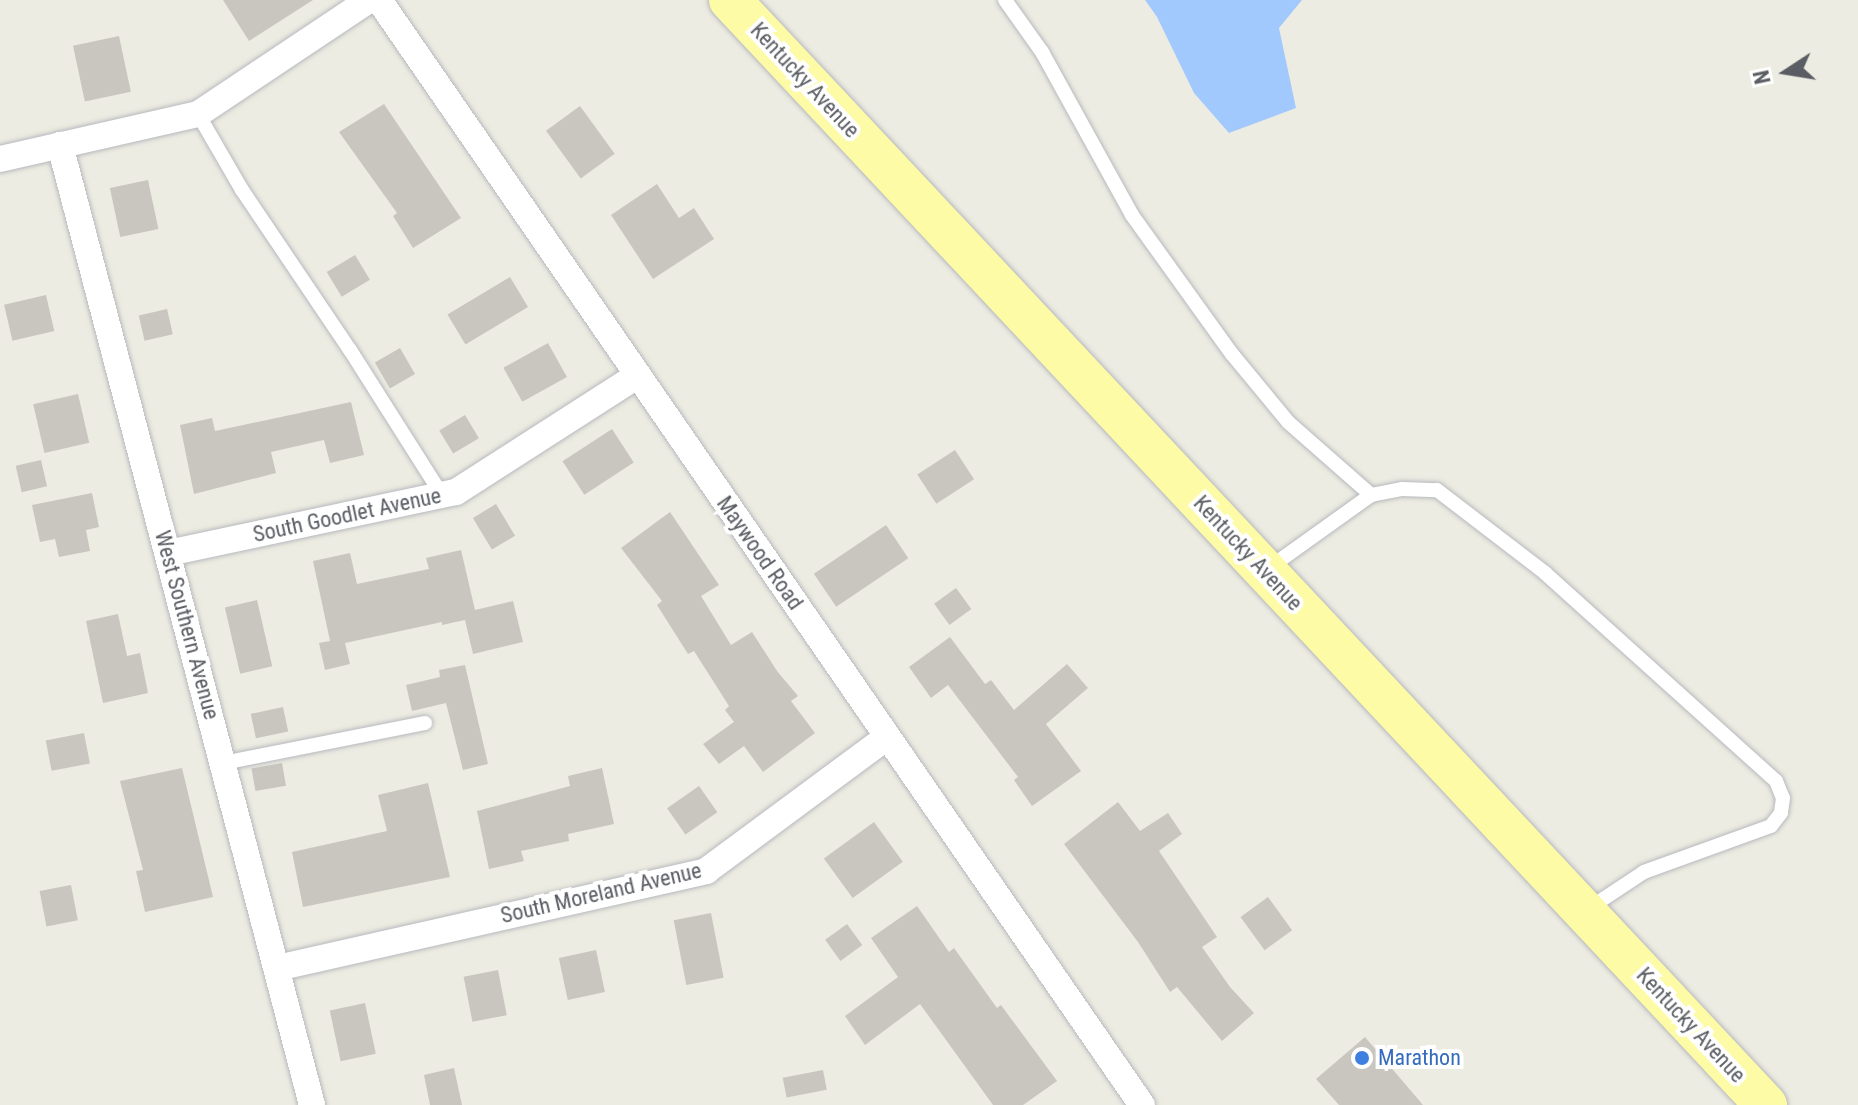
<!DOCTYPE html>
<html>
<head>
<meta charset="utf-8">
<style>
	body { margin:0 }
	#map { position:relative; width:1858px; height:1105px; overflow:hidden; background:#edece2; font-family:"Roboto Condensed",sans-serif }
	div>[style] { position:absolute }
	.water>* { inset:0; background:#a2c9fd }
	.building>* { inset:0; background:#c8c6bf; transform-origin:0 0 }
	.roads { filter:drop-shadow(0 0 2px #b7b9be) drop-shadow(0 0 2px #b7b9be) }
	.service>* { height:14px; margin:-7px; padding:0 7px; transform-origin:7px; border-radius:7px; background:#fff }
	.minor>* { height:26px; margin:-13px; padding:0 13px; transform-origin:13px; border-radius:13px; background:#fff }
	.primary>* { height:42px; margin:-21px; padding:0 21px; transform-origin:21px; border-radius:21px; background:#fdfba6 }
	.dots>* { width:22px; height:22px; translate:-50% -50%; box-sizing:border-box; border:4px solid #fff; border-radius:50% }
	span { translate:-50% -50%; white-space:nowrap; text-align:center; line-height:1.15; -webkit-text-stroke:8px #fff; paint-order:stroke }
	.street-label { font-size:22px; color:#5a5d63 }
	.shop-label { font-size:22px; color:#366cbe }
	.left { translate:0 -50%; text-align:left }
	.north { position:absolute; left:1746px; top:32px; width:80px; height:80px; -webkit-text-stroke:6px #fff; paint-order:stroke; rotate:258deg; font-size:22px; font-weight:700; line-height:32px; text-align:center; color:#5a5d63 }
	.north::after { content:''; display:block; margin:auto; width:28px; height:36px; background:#5a5d63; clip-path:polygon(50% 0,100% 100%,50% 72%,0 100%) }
</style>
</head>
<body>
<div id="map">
	<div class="water">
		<i style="clip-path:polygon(1145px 0,1302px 0,1279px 28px,1296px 108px,1229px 133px,1194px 93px,1157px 17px)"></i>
	</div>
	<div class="building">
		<i style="clip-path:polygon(223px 0,313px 0,249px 41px)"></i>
		<i style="left:119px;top:36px;width:57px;height:47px;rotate:78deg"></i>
		<i style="clip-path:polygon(384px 104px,461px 218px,413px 248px,393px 216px,397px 213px,339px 132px)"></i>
		<i style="left:580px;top:106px;width:59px;height:42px;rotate:54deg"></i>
		<i style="left:148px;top:180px;width:50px;height:39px;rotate:78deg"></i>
		<i style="clip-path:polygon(657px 184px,679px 218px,694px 208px,714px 239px,653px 279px,611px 215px)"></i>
		<i style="left:355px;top:255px;width:29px;height:33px;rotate:59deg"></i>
		<i style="left:510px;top:277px;width:35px;height:73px;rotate:59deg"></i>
		<i style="left:46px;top:295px;width:37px;height:43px;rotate:77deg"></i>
		<i style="left:167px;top:309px;width:26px;height:29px;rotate:77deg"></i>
		<i style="left:548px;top:343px;width:39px;height:51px;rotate:61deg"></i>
		<i style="left:400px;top:348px;width:30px;height:29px;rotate:60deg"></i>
		<i style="left:78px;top:394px;width:50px;height:46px;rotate:77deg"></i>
		<i style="clip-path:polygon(351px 402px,364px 455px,330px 463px,324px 440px,271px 452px,276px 473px,194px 494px,180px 425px,212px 418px,215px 431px)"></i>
		<i style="left:465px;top:415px;width:27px;height:30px;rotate:59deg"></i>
		<i style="left:612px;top:429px;width:40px;height:59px;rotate:57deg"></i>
		<i style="left:955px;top:450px;width:35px;height:45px;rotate:57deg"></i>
		<i style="left:41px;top:460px;width:27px;height:26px;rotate:77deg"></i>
		<i style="clip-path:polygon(92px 493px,99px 527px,86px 530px,90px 551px,59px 557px,55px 539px,40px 542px,32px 505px)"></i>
		<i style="left:496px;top:504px;width:37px;height:27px;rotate:59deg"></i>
		<i style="clip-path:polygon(670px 512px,719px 585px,701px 596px,731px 645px,752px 632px,777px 671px,798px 696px,791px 701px,815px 733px,763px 772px,744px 746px,719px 764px,703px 744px,734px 722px,725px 710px,729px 706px,694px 651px,688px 654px,657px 605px,662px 601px,621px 548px)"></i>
		<i style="left:886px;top:525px;width:40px;height:87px;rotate:56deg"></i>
		<i style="clip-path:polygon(461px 550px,475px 610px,513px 601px,523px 642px,473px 654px,465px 620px,442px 625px,442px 622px,345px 643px,350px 664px,325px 670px,319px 643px,330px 641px,313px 561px,350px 553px,357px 584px,429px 569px,426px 558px)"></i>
		<i style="left:956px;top:588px;width:26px;height:27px;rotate:54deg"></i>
		<i style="left:257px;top:600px;width:68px;height:33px;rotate:77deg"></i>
		<i style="clip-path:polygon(118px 614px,127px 656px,140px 653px,148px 693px,103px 703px,86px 621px)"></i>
		<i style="clip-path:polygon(950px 637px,985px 684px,991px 680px,1014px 710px,1067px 664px,1088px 688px,1046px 724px,1081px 771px,1032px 806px,1014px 780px,1018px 777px,948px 685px,931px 698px,909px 667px)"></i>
		<i style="clip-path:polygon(465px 665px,488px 764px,463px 770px,446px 703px,412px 711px,406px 685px,440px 677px,439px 670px)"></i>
		<i style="left:283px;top:707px;width:25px;height:33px;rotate:78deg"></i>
		<i style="left:84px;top:733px;width:31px;height:39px;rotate:79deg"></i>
		<i style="left:282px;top:763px;width:23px;height:31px;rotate:80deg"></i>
		<i style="clip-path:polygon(182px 768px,213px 897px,145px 912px,136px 871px,143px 870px,120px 781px)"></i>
		<i style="clip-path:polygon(602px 768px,614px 824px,568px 834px,569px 841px,521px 851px,524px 861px,489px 869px,477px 811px,570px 786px,568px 776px)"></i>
		<i style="clip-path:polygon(428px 783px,450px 877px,303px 907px,292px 852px,387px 831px,378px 795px)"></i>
		<i style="left:699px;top:786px;width:32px;height:39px;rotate:55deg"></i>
		<i style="clip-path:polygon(1118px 802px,1140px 831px,1168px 813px,1182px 834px,1159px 851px,1217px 937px,1202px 947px,1230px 987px,1254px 1013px,1222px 1041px,1177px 987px,1170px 992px,1138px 942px,1064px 844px)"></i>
		<i style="left:874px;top:822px;width:49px;height:62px;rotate:54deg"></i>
		<i style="left:71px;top:885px;width:36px;height:32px;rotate:79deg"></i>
		<i style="left:1268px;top:897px;width:41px;height:34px;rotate:54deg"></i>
		<i style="clip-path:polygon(917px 906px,949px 952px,954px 948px,997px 1008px,1001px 1005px,1057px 1081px,1023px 1105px,993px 1105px,920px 1004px,865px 1045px,845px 1016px,898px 977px,871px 938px)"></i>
		<i style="left:711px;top:913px;width:66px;height:38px;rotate:79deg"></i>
		<i style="left:847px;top:924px;width:26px;height:27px;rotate:54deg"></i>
		<i style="left:596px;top:950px;width:43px;height:38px;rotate:78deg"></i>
		<i style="left:498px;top:970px;width:46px;height:35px;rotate:79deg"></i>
		<i style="left:365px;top:1003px;width:52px;height:36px;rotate:78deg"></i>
		<i style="clip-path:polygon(1365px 1037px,1423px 1105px,1339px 1105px,1316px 1079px)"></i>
		<i style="clip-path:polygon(454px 1068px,462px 1105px,430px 1105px,424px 1075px)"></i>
		<i style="left:823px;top:1070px;width:20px;height:41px;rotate:79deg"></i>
	</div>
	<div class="roads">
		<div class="service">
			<i style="left:1005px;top:0;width:64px;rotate:54.6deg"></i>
			<i style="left:1042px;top:52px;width:186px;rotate:61.1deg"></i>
			<i style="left:1132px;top:215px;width:171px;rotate:54.3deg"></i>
			<i style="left:1232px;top:354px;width:88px;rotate:50.5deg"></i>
			<i style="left:1288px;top:422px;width:111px;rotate:41.3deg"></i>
			<i style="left:198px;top:114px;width:88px;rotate:59.9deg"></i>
			<i style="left:242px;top:190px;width:193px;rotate:56deg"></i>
			<i style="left:350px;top:350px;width:172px;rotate:57.6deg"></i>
			<i style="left:1269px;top:568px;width:125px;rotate:-35.6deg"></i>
			<i style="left:1371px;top:495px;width:32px;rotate:-11deg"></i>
			<i style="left:1402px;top:489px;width:35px;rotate:2deg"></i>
			<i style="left:1437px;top:490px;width:136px;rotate:37.5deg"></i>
			<i style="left:1545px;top:573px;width:311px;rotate:42deg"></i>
			<i style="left:1776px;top:781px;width:18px;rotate:68deg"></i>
			<i style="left:1783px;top:798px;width:15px;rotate:98deg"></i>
			<i style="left:1781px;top:813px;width:16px;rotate:128deg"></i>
			<i style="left:1771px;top:826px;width:135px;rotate:160.1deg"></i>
			<i style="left:1644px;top:872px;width:67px;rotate:146.5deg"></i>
			<i style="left:223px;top:763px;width:206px;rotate:-11.2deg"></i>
		</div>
		<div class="minor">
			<i style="left:379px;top:0;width:1343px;rotate:55.38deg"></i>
			<i style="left:60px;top:145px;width:993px;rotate:75.29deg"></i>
			<i style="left:0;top:159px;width:203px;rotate:-12.8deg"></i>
			<i style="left:198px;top:114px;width:206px;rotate:-33.7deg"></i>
			<i style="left:168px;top:553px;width:294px;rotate:-12deg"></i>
			<i style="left:456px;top:492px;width:216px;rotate:-32.7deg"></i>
			<i style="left:277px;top:968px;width:440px;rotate:-12.7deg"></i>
			<i style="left:706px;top:871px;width:225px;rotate:-36.5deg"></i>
		</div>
		<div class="primary">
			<i style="left:730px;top:0;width:1515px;rotate:46.85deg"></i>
		</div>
	</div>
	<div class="dots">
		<i style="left:1362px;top:1058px;background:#3f7fe0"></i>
	</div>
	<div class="street-label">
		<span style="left:805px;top:80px;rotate:47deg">Kentucky Avenue</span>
		<span style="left:347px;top:515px;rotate:-12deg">South Goodlet Avenue</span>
		<span style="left:760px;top:553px;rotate:55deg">Maywood Road</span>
		<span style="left:1248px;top:553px;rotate:47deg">Kentucky Avenue</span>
		<span style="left:187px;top:625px;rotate:75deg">West Southern Avenue</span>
		<span style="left:601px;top:893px;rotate:-13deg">South Moreland Avenue</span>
		<span style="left:1691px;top:1025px;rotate:47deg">Kentucky Avenue</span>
	</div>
	<div class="shop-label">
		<span class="left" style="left:1378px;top:1058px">Marathon</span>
	</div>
	<div class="north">N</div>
</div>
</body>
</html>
